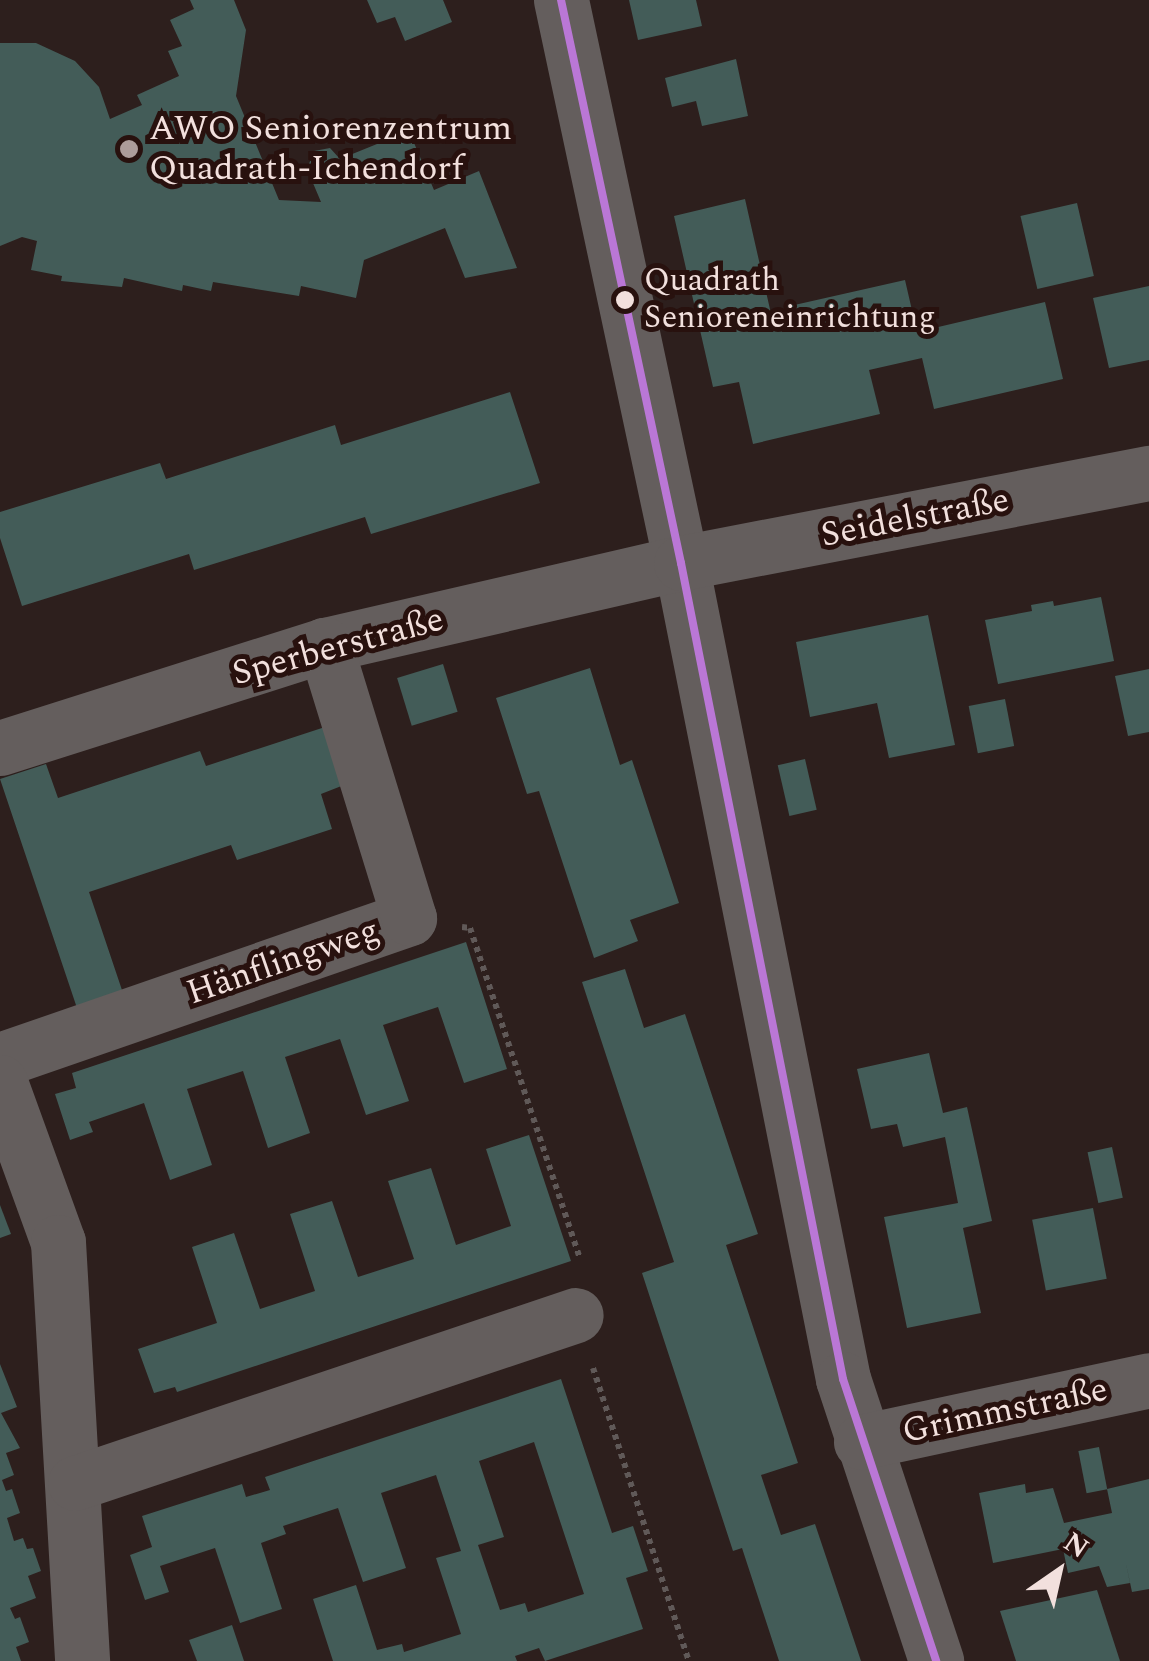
<!DOCTYPE html>
<html>
<head>
<meta charset="utf-8">
<style>
	body { margin:0 }
	#map { position:relative; width:1149px; height:1661px; overflow:hidden; background:#2d1f1d; font-family:Spectral,serif }
	div>[style] { position:absolute }
	.building>* { inset:0; background:#435c58; transform-origin:0 0 }
	.path>* { height:6px; margin-top:-3px; transform-origin:0; background:repeating-linear-gradient(90deg,#605958 0 5px,transparent 0 10px) }
	.minor>* { height:55px; margin:-27.5px; padding:0 27.5px; transform-origin:27.5px; border-radius:27.5px; background:#645e5d }
	.bus-1>* { height:8px; margin:-4px; padding:0 4px; transform-origin:4px; border-radius:4px; background:#ba77d6 }
	.dots>* { width:28px; height:28px; translate:-50% -50%; box-sizing:border-box; border:5px solid #28110e; border-radius:50% }
	span { translate:-50% -50%; white-space:nowrap; text-align:center; line-height:1.15; -webkit-text-stroke:10px #28110e; paint-order:stroke }
	.bus-label { font-size:32px; color:#f2e0dd }
	.left { translate:0 -50%; text-align:left }
	.poi-label { font-size:35px; color:#f2e0dd }
	.street-label { font-size:35px; color:#f2e0dd }
	.north { position:absolute; left:1009px; top:1521px; width:100px; height:100px; -webkit-text-stroke:8px #28110e; paint-order:stroke; rotate:34deg; font-size:28px; font-weight:700; line-height:40px; text-align:center; color:#f2e0dd }
	.north::after { content:''; display:block; margin:auto; width:35px; height:45px; background:#f2e0dd; clip-path:polygon(50% 0,100% 100%,50% 72%,0 100%) }
</style>
</head>
<body>
<div id="map">
	<div class="building">
		<i style="clip-path:polygon(190px 0,234px 0,246px 30px,236px 96px,279px 200px,321px 202px,307px 169px,314px 151px,330px 148px,340px 159px,409px 131px,434px 190px,479px 171px,517px 268px,465px 278px,445px 228px,364px 260px,356px 298px,301px 286px,299px 296px,213px 282px,211px 291px,183px 285px,182px 291px,124px 278px,122px 287px,61px 281px,62px 276px,31px 270px,37px 241px,22px 237px,0 246px,0 43px,36px 43px,75px 61px,99px 87px,110px 119px,142px 105px,137px 95px,179px 76px,168px 51px,182px 46px,170px 20px,194px 9px)"></i>
		<i style="clip-path:polygon(367px 0,443px 0,452px 22px,405px 41px,395px 17px,377px 23px)"></i>
		<i style="clip-path:polygon(629px 0,696px 0,702px 26px,638px 40px)"></i>
		<i style="clip-path:polygon(736px 59px,748px 116px,702px 126px,696px 101px,672px 107px,665px 78px)"></i>
		<i style="clip-path:polygon(745px 199px,774px 327px,794px 322px,790px 306px,905px 280px,917px 332px,1045px 302px,1063px 379px,934px 409px,922px 358px,869px 370px,880px 414px,753px 444px,739px 382px,713px 387px,674px 216px)"></i>
		<i style="left:1077px;top:203px;width:75px;height:58px;rotate:77deg"></i>
		<i style="clip-path:polygon(1149px 286px,1149px 360px,1109px 368px,1093px 298px)"></i>
		<i style="clip-path:polygon(510px 392px,540px 483px,371px 534px,365px 517px,194px 570px,189px 554px,22px 606px,0 538px,0 512px,160px 463px,166px 479px,335px 425px,341px 445px)"></i>
		<i style="clip-path:polygon(1101px 597px,1114px 661px,998px 684px,985px 620px,1032px 611px,1031px 605px,1053px 601px,1054px 606px)"></i>
		<i style="clip-path:polygon(928px 615px,955px 745px,889px 758px,877px 703px,810px 717px,796px 642px)"></i>
		<i style="left:443px;top:664px;width:50px;height:48px;rotate:73deg"></i>
		<i style="clip-path:polygon(590px 668px,620px 765px,632px 760px,679px 903px,630px 920px,638px 941px,594px 958px,539px 791px,527px 794px,496px 698px)"></i>
		<i style="clip-path:polygon(1149px 669px,1149px 732px,1128px 736px,1115px 676px)"></i>
		<i style="left:1005px;top:699px;width:48px;height:37px;rotate:79deg"></i>
		<i style="clip-path:polygon(325px 727px,344px 785px,321px 794px,332px 829px,237px 860px,231px 845px,89px 892px,125px 999px,79px 1014px,0 779px,46px 764px,58px 798px,200px 751px,206px 766px)"></i>
		<i style="left:805px;top:759px;width:52px;height:28px;rotate:77deg"></i>
		<i style="clip-path:polygon(466px 942px,507px 1069px,464px 1083px,438px 1007px,383px 1025px,409px 1101px,366px 1115px,340px 1039px,285px 1057px,310px 1133px,268px 1148px,243px 1071px,187px 1089px,212px 1165px,170px 1180px,144px 1103px,89px 1122px,93px 1132px,70px 1140px,55px 1094px,76px 1088px,72px 1073px)"></i>
		<i style="clip-path:polygon(625px 969px,644px 1028px,685px 1014px,758px 1234px,726px 1245px,798px 1463px,761px 1475px,781px 1535px,815px 1524px,861px 1661px,779px 1661px,742px 1548px,733px 1551px,642px 1273px,674px 1262px,582px 982px)"></i>
		<i style="clip-path:polygon(929px 1053px,943px 1113px,967px 1107px,992px 1221px,963px 1228px,981px 1313px,907px 1328px,884px 1217px,958px 1203px,945px 1137px,903px 1147px,897px 1124px,871px 1129px,857px 1069px)"></i>
		<i style="clip-path:polygon(529px 1135px,571px 1261px,177px 1392px,175px 1387px,154px 1393px,138px 1349px,217px 1323px,192px 1247px,234px 1233px,260px 1309px,315px 1291px,290px 1214px,332px 1201px,358px 1277px,414px 1259px,388px 1181px,431px 1168px,456px 1245px,511px 1226px,486px 1149px)"></i>
		<i style="left:1112px;top:1147px;width:52px;height:25px;rotate:78deg"></i>
		<i style="clip-path:polygon(0 1205px,11px 1234px,0 1238px)"></i>
		<i style="left:1093px;top:1208px;width:72px;height:62px;rotate:79deg"></i>
		<i style="clip-path:polygon(0 1364px,17px 1407px,1px 1413px,20px 1448px,6px 1453px,14px 1475px,2px 1480px,6px 1491px,12px 1489px,20px 1513px,7px 1518px,14px 1541px,23px 1538px,27px 1549px,33px 1548px,41px 1571px,28px 1576px,36px 1598px,10px 1608px,15px 1619px,20px 1617px,29px 1642px,16px 1647px,21px 1661px,0 1661px)"></i>
		<i style="clip-path:polygon(evenodd,561px 1379px,612px 1533px,633px 1526px,648px 1571px,626px 1578px,643px 1629px,545px 1661px,539px 1648px,515px 1656px,517px 1661px,333px 1661px,313px 1599px,356px 1585px,377px 1650px,402px 1644px,404px 1652px,461px 1634px,436px 1558px,461px 1551px,436px 1475px,381px 1493px,406px 1568px,363px 1582px,338px 1508px,283px 1526px,286px 1534px,261px 1543px,282px 1609px,240px 1623px,215px 1548px,160px 1566px,169px 1592px,145px 1600px,130px 1555px,152px 1547px,142px 1516px,242px 1484px,246px 1497px,270px 1490px,265px 1477px,561px 1379px,534px 1442px,584px 1594px,528px 1612px,525px 1603px,500px 1610px,478px 1545px,504px 1537px,479px 1461px,534px 1442px)"></i>
		<i style="left:1099px;top:1447px;width:43px;height:21px;rotate:79deg"></i>
		<i style="clip-path:polygon(1149px 1479px,1149px 1589px,1132px 1592px,1125px 1559px,1130px 1583px,1107px 1587px,1099px 1566px,1068px 1573px,1063px 1549px,993px 1563px,979px 1493px,1025px 1484px,1026px 1493px,1053px 1488px,1064px 1523px,1112px 1513px,1107px 1489px)"></i>
		<i style="clip-path:polygon(1097px 1590px,1120px 1661px,1016px 1661px,1000px 1611px)"></i>
		<i style="clip-path:polygon(232px 1625px,244px 1661px,197px 1661px,189px 1640px)"></i>
	</div>
	<div class="path">
		<i style="left:462px;top:927px;width:8px;rotate:7deg"></i>
		<i style="left:470px;top:928px;width:349px;rotate:71.6deg"></i>
		<i style="left:593px;top:1368px;width:308px;rotate:71.9deg"></i>
	</div>
	<div class="minor">
		<i style="left:561px;top:0;width:576px;rotate:77.97deg"></i>
		<i style="left:681px;top:563px;width:832px;rotate:78.77deg"></i>
		<i style="left:843px;top:1379px;width:297px;rotate:71.7deg"></i>
		<i style="left:0;top:748px;width:341px;rotate:-17.6deg"></i>
		<i style="left:325px;top:645px;width:365px;rotate:-13deg"></i>
		<i style="left:681px;top:563px;width:477px;rotate:-10.9deg"></i>
		<i style="left:0;top:1060px;width:433px;rotate:-19.1deg"></i>
		<i style="left:409px;top:918px;width:286px;rotate:-107.1deg"></i>
		<i style="left:0;top:1082px;width:170px;rotate:70.1deg"></i>
		<i style="left:58px;top:1242px;width:420px;rotate:86.7deg"></i>
		<i style="left:861px;top:1442px;width:295px;rotate:-12.1deg"></i>
		<i style="left:75px;top:1483px;width:528px;rotate:-18.54deg"></i>
	</div>
	<div class="bus-1">
		<i style="left:561px;top:0;width:576px;rotate:77.97deg"></i>
		<i style="left:681px;top:563px;width:832px;rotate:78.77deg"></i>
		<i style="left:843px;top:1379px;width:297px;rotate:71.7deg"></i>
	</div>
	<div class="dots">
		<i style="left:129px;top:149px;background:#ad9c9a"></i>
		<i style="left:625px;top:300px;background:#f2e0dd"></i>
	</div>
	<div class="bus-label">
		<span class="left" style="left:644px;top:300px">Quadrath<br>Senioreneinrichtung</span>
	</div>
	<div class="poi-label">
		<span class="left" style="left:149px;top:149px">AWO Seniorenzentrum<br>Quadrath-Ichendorf</span>
	</div>
	<div class="street-label">
		<span style="left:915px;top:518px;rotate:-11deg">Seidelstraße</span>
		<span style="left:338px;top:647px;rotate:-15deg">Sperberstraße</span>
		<span style="left:283px;top:962px;rotate:-19deg">Hänflingweg</span>
		<span style="left:1005px;top:1411px;rotate:-12deg">Grimmstraße</span>
	</div>
	<div class="north">N</div>
</div>
</body>
</html>
